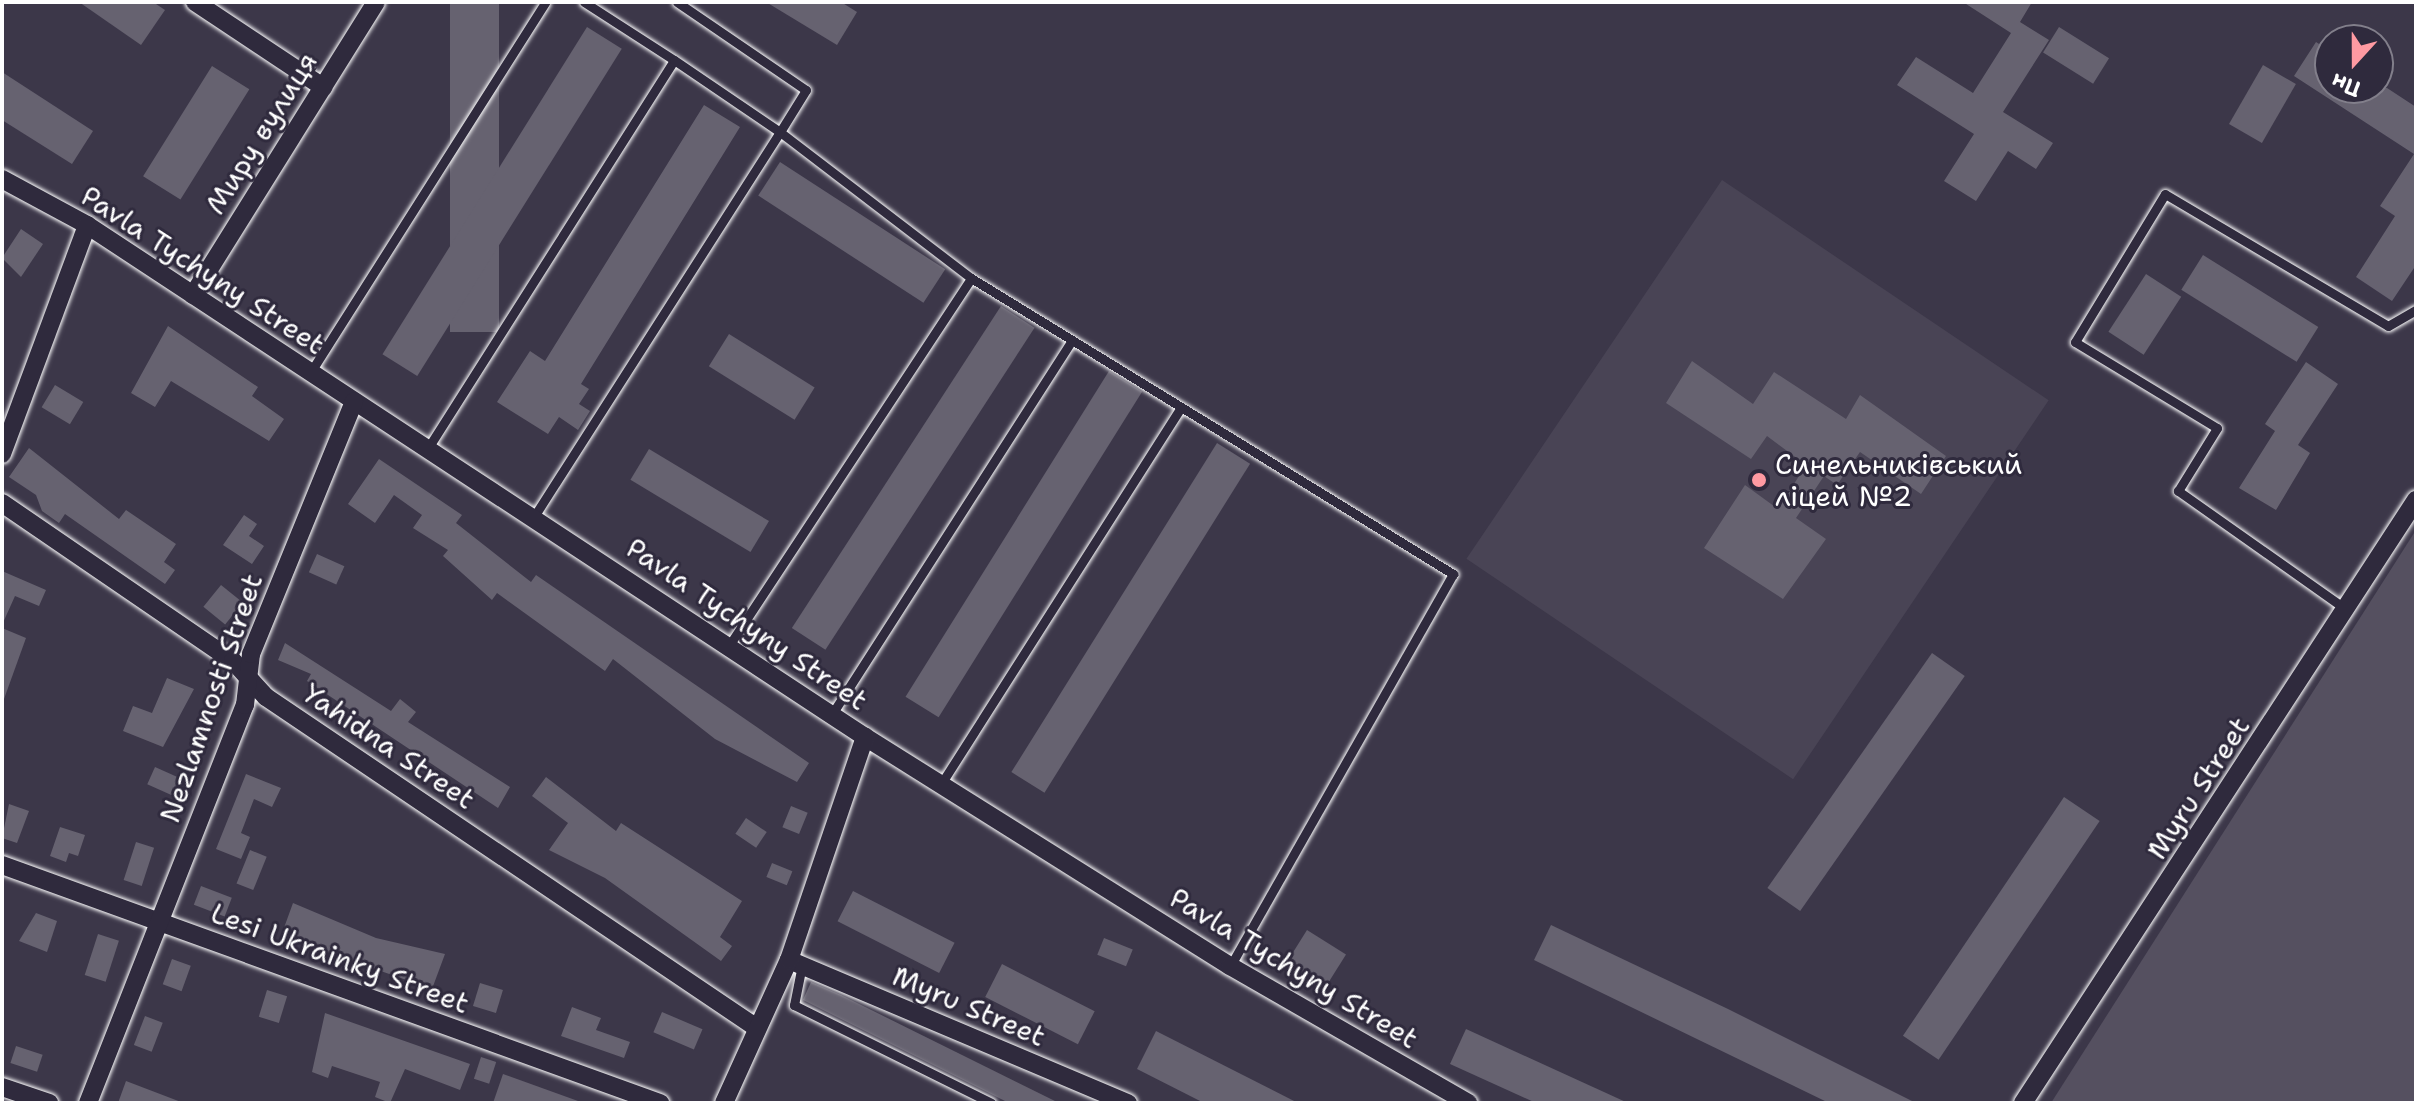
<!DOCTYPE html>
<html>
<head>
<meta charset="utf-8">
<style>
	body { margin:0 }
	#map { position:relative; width:2418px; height:1105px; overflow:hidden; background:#3c3749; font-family:"Shantell Sans",sans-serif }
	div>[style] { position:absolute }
	.built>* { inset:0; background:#494455; transform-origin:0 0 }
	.green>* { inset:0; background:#555060 }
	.building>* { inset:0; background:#666270; transform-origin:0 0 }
	.roads { filter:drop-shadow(0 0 2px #fff) drop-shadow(0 0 2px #fff) }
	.service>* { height:9px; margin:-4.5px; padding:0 4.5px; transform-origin:4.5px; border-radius:4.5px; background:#2f2a3d }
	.minor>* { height:18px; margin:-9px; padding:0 9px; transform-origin:9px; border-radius:9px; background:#2f2a3d }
	.dots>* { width:22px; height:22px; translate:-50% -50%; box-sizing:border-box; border:4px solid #2f2a3d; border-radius:50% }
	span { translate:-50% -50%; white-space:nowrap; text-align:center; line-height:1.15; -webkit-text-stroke:6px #2f2a3d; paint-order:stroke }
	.street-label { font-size:28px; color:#fff }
	.poi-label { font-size:28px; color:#fff }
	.left { translate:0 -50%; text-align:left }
	.frame { position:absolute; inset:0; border:4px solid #fff; pointer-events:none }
	.north { position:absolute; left:2314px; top:24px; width:80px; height:80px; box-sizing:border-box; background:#2f2a3d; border:2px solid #827f8b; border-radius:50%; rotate:201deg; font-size:22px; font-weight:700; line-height:32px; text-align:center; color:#fff }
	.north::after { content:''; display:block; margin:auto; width:28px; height:36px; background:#ff9aa2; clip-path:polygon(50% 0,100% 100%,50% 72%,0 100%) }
</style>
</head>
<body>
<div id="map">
	<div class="built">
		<i style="left:1722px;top:180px;width:394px;height:457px;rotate:34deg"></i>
	</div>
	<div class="green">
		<i style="clip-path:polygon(2416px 530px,2416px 1103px,2051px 1103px)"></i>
	</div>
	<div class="building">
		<i style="clip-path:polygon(79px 2px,153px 2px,165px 10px,141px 45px)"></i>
		<i style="left:450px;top:2px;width:49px;height:330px"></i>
		<i style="clip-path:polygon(766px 2px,841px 2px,857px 12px,837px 45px)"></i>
		<i style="clip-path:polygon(1963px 2px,2032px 2px,2020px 22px,2049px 40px,2003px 112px,2053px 143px,2036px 169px,2008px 151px,1976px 201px,1944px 181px,1974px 134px,1897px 85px,1916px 57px,1973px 93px,2011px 33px)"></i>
		<i style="left:587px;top:27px;width:41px;height:386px;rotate:32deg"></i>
		<i style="left:2059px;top:27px;width:59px;height:30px;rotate:32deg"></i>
		<i style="clip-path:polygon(2316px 42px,2330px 51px,2330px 88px,2387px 88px,2416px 107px,2416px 265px,2392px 301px,2356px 277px,2395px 216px,2380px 206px,2414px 154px,2294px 76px)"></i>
		<i style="left:2263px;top:65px;width:38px;height:68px;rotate:30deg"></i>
		<i style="left:212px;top:66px;width:44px;height:130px;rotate:32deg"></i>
		<i style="clip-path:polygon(2px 72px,93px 131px,72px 164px,2px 120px)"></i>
		<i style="clip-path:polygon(704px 105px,740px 127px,581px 384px,589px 389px,579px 404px,590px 411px,578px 430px,559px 417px,548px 434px,497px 402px,530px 351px,545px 361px)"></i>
		<i style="left:780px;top:162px;width:197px;height:40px;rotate:33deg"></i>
		<i style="clip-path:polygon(21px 229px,43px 244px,21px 277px,2px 258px)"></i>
		<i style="left:2203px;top:255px;width:136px;height:41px;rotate:32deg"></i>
		<i style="left:2146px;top:274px;width:42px;height:69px;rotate:33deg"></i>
		<i style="left:1001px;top:306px;width:40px;height:384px;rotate:33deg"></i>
		<i style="clip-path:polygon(168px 326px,258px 387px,252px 396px,284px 419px,269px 441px,171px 381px,155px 407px,131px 393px)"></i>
		<i style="left:729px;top:334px;width:101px;height:38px;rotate:32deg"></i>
		<i style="clip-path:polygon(1692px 361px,1753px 404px,1774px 372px,1846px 419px,1860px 395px,1946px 456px,1921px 494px,1860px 452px,1837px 485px,1824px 476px,1796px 518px,1826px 539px,1783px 599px,1704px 548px,1745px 485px,1778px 509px,1806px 465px,1767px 436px,1751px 459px,1666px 403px)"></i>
		<i style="clip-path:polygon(2306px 362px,2338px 384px,2298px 445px,2310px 453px,2276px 510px,2239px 488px,2275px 431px,2265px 424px)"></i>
		<i style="left:1109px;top:371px;width:39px;height:384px;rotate:32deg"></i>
		<i style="left:55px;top:385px;width:33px;height:26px;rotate:31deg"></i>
		<i style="left:1217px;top:443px;width:39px;height:388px;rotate:32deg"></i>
		<i style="clip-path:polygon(29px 448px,119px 519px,126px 510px,176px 544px,164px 562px,175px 570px,165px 584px,65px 514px,59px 523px,42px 511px,36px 495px,9px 477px)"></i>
		<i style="left:649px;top:449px;width:140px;height:36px;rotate:31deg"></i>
		<i style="clip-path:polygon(379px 459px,462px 515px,456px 523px,531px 582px,536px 575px,809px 763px,797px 782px,715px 739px,613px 659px,605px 671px,497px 593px,492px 600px,443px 556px,448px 550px,413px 528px,422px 515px,394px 495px,375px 523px,348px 504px)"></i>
		<i style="clip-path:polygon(244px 515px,257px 524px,249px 536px,264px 546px,252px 564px,223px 545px)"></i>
		<i style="left:317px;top:554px;width:30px;height:20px;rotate:24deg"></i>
		<i style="clip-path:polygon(2px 571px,46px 590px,39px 606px,15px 596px,2px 625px)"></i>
		<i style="left:221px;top:585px;width:28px;height:28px;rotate:39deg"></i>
		<i style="clip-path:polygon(2px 628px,26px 638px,4px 699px,2px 699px)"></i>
		<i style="clip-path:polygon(285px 643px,391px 711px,400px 699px,416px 712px,408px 722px,510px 787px,498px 808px,307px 681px,311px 674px,278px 660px)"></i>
		<i style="left:1932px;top:653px;width:40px;height:287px;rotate:35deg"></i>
		<i style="clip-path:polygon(167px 678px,194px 689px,163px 747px,123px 731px,133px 706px,152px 713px)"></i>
		<i style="left:155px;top:767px;width:30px;height:19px;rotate:24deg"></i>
		<i style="clip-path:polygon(246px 774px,281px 788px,272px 807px,254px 799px,241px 833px,250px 837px,241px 859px,216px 849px)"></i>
		<i style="clip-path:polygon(546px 777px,616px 831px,621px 823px,742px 901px,720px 937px,732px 946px,721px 961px,605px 878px,549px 850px,568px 823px,532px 796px)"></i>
		<i style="left:2064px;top:797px;width:43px;height:288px;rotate:34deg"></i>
		<i style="clip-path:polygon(9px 804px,29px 811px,17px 843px,2px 838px)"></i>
		<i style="left:791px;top:806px;width:18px;height:23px;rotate:22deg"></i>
		<i style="left:746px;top:818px;width:25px;height:19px;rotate:34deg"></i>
		<i style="clip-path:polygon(60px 827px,85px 835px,78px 856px,69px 853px,66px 862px,50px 856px)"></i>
		<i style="left:136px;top:842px;width:19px;height:40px;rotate:18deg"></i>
		<i style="left:250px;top:850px;width:18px;height:36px;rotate:22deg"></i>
		<i style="left:772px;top:863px;width:22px;height:15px;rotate:22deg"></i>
		<i style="left:201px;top:886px;width:33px;height:20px;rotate:21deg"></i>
		<i style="left:853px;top:891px;width:114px;height:34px;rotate:27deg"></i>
		<i style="clip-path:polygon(293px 903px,376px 938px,445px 954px,432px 989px,281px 936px)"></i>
		<i style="clip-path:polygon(36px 913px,57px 921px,47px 952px,19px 941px)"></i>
		<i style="clip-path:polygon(1551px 925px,1728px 1009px,1916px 1103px,1829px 1103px,1534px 960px)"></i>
		<i style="left:1307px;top:930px;width:46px;height:40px;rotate:32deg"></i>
		<i style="left:98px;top:934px;width:22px;height:43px;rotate:18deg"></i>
		<i style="left:1104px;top:938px;width:31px;height:18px;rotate:22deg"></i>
		<i style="left:172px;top:959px;width:20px;height:27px;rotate:20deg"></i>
		<i style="left:1002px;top:964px;width:104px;height:37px;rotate:27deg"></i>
		<i style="clip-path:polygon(811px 982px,841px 995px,1059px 1103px,1009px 1103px,803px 1000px)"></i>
		<i style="left:480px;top:983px;width:24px;height:24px;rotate:17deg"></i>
		<i style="left:267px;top:990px;width:21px;height:28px;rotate:17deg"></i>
		<i style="clip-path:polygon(572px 1007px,601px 1018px,596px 1030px,630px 1042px,624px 1058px,561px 1036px)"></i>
		<i style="left:662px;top:1012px;width:44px;height:22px;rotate:23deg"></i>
		<i style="clip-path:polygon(325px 1013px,470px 1064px,460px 1090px,405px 1069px,390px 1103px,375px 1097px,380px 1082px,332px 1066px,328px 1078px,312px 1072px)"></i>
		<i style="left:145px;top:1016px;width:19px;height:31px;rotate:21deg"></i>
		<i style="clip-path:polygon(1466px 1029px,1628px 1103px,1536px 1103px,1450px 1064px)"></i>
		<i style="clip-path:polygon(1156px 1031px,1298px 1103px,1204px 1103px,1137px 1069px)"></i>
		<i style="left:16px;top:1046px;width:28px;height:18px;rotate:18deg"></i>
		<i style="left:481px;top:1057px;width:16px;height:23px;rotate:18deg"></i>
		<i style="clip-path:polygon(503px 1074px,578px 1101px,577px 1103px,493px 1103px)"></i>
		<i style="clip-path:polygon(126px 1081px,181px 1102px,180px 1103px,118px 1103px)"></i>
	</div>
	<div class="roads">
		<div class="service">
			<i style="left:677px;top:2px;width:156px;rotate:34.3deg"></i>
			<i style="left:806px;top:90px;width:49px;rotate:121.8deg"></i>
			<i style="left:780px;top:132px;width:240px;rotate:37.4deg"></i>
			<i style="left:971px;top:278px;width:566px;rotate:31.55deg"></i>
			<i style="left:1453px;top:574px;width:451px;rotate:119.6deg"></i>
			<i style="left:310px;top:373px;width:439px;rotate:-57.6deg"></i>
			<i style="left:428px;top:448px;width:459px;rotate:-57.6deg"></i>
			<i style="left:674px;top:60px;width:107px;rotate:-147.2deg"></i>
			<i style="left:535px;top:515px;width:455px;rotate:-57.4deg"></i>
			<i style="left:780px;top:132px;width:128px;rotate:-145.8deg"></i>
			<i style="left:2347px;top:610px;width:207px;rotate:-144.8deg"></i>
			<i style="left:2178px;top:491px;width:74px;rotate:-58.2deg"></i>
			<i style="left:2217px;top:428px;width:166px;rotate:-148.8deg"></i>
			<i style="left:2075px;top:342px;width:173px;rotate:-58.7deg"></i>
			<i style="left:2165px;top:194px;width:259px;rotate:30.6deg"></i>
			<i style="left:2388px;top:326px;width:32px;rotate:-30deg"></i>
			<i style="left:730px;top:644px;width:438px;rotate:-56.6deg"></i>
			<i style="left:832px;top:714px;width:444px;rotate:-57.3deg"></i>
			<i style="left:941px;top:784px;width:447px;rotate:-57.5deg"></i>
			<i style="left:802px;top:965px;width:41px;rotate:101.3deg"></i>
			<i style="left:794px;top:1005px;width:220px;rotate:26.4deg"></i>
		</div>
		<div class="minor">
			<i style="left:195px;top:2px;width:154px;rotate:33.6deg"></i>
			<i style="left:2px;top:179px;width:97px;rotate:28.4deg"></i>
			<i style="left:87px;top:225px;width:931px;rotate:33.35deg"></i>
			<i style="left:865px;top:737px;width:431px;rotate:32.1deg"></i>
			<i style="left:1230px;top:966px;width:275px;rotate:29.9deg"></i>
			<i style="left:193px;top:295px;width:345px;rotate:-58deg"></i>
			<i style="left:2px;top:454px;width:244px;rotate:-69.6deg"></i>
			<i style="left:2px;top:503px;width:280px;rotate:34.4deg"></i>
			<i style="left:233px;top:661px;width:49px;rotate:47.5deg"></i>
			<i style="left:266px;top:697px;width:589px;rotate:33.99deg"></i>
			<i style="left:2px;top:865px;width:700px;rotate:19.89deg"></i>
			<i style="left:789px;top:960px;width:368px;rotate:22.9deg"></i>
			<i style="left:2px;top:1087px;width:50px;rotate:18.8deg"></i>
			<i style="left:88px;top:1103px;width:428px;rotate:-68.5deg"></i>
			<i style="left:245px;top:705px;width:51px;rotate:-83.3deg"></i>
			<i style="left:251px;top:654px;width:273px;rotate:-67.8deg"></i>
			<i style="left:724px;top:1103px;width:157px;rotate:-65.6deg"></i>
			<i style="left:789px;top:960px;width:236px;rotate:-71.2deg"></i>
			<i style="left:2023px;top:1103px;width:720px;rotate:-56.91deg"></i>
		</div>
	</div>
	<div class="dots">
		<i style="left:1759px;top:480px;background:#ff9aa2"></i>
	</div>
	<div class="street-label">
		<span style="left:261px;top:133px;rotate:-58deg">Миру вулиця</span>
		<span style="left:203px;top:270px;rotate:33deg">Pavla Tychyny Street</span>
		<span style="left:747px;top:624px;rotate:34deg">Pavla Tychyny Street</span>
		<span style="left:211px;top:698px;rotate:-71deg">Nezlamnosti Street</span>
		<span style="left:389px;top:746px;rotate:34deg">Yahidna Street</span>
		<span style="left:2198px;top:788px;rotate:-57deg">Myru Street</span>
		<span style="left:340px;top:958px;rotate:20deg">Lesi Ukrainky Street</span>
		<span style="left:1294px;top:968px;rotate:31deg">Pavla Tychyny Street</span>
		<span style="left:969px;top:1006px;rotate:23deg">Myru Street</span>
	</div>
	<div class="poi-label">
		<span class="left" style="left:1775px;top:480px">Синельниківський<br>ліцей №2</span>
	</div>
	<div class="frame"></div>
	<div class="north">Пн</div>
</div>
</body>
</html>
